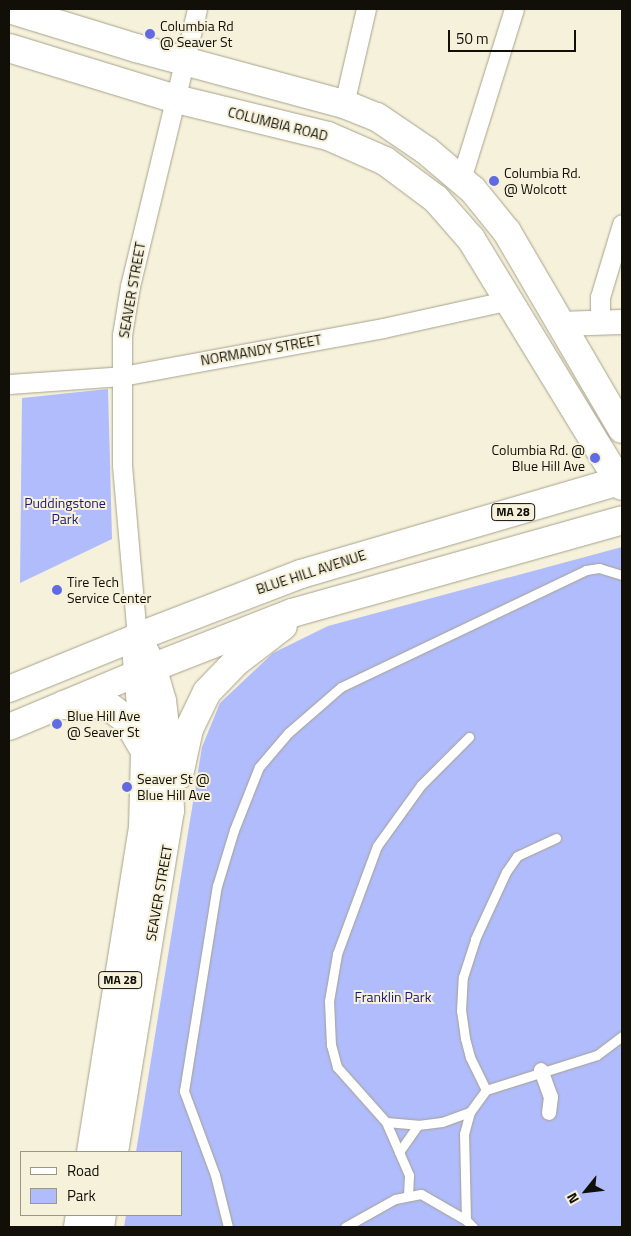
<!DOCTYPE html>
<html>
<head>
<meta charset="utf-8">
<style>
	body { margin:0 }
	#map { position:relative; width:631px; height:1236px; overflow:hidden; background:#f6f1da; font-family:"Titillium Web",sans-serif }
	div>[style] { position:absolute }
	.green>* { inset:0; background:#b0bcfb }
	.roads { filter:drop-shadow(0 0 1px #a7a28d) drop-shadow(0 0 1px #a7a28d) }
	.service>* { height:9px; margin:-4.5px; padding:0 4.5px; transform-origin:4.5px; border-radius:4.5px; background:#fff }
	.pedestrian>* { height:14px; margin:-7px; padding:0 7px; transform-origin:7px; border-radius:7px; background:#fff }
	.minor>* { height:19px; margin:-9.5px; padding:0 9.5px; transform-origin:9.5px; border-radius:9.5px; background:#fff }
	.tertiary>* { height:24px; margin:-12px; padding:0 12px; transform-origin:12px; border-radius:12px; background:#fff }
	.secondary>* { height:26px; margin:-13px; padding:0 13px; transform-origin:13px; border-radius:13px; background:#fff }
	.primary>* { height:28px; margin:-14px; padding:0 14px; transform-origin:14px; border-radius:14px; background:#fff }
	.dots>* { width:14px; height:14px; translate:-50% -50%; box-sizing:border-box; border:2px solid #f6f1da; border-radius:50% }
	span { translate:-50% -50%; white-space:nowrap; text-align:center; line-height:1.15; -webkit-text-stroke:4px #f6f1da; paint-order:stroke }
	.shield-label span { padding:1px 4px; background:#f6f1da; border:1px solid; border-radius:4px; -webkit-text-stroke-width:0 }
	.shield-label { font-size:12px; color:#110f08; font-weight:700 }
	.poi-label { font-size:14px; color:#110f08 }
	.left { translate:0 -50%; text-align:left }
	.right { translate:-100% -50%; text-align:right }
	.street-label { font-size:14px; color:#110f08 }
	.park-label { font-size:14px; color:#1f1777 }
	.frame { position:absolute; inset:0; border:10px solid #110f08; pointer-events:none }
	.legend { position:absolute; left:20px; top:1151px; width:162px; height:65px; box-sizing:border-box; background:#f6f1da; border:1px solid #9a9786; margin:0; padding:6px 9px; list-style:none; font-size:15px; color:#110f08 }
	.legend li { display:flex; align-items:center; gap:10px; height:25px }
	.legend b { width:25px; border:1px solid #9a9786 }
	.north { position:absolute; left:561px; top:1166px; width:50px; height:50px; -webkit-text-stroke:4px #f6f1da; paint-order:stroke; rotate:241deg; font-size:14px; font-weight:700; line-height:20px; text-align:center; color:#110f08 }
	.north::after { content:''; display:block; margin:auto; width:18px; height:22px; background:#110f08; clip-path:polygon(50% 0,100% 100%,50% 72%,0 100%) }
	.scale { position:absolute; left:448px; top:30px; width:128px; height:22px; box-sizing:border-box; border:2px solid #110f08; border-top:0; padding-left:6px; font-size:15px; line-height:18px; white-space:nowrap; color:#110f08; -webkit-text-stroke:4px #f6f1da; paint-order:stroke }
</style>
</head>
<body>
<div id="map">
	<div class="green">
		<i style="clip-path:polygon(108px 389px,112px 539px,20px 583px,22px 398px)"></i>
		<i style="clip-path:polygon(622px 547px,622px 1227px,124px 1227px,126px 1215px,181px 1215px,181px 1152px,136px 1152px,202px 747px,220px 703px,273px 653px,328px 626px)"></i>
	</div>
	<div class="roads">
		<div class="service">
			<i style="left:486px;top:1090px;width:37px;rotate:-116deg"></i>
			<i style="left:470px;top:1057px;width:20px;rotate:-105deg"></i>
			<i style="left:465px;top:1038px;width:27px;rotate:-98deg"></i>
			<i style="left:461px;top:1011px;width:34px;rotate:-87deg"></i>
			<i style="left:463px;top:977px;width:40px;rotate:-72deg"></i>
			<i style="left:475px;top:939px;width:74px;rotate:-65.2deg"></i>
			<i style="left:506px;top:872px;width:19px;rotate:-55deg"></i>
			<i style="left:517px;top:856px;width:43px;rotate:-24.8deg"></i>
			<i style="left:386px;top:1122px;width:74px;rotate:-131.7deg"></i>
			<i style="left:337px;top:1067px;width:23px;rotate:-105deg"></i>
			<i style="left:331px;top:1045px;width:44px;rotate:-92.6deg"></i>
			<i style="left:329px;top:1001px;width:48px;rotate:-80.3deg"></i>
			<i style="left:337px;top:954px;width:115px;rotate:-69.7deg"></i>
			<i style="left:377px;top:846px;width:75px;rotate:-54.2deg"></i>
			<i style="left:421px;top:785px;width:68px;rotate:-45deg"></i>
			<i style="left:399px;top:1152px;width:33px;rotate:-55deg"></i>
			<i style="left:408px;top:1195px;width:20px;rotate:-87deg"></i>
			<i style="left:409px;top:1175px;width:58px;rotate:-113.5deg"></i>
			<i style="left:386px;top:1122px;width:32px;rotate:5deg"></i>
			<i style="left:418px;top:1125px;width:24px;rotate:-7deg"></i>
			<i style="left:442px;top:1122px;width:30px;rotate:-20deg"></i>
			<i style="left:470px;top:1112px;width:27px;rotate:-54deg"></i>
			<i style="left:486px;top:1090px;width:116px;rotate:-17.5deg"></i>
			<i style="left:597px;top:1055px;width:31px;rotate:-37deg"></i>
			<i style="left:466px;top:1220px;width:86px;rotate:-91.3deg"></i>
			<i style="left:464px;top:1134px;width:23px;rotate:-75deg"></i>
			<i style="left:228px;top:1227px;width:54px;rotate:-104deg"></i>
			<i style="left:215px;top:1175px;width:90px;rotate:-110.3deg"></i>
			<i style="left:184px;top:1091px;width:208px;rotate:-80.9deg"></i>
			<i style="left:217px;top:886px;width:59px;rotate:-73.1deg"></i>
			<i style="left:234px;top:830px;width:68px;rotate:-68.4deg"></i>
			<i style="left:259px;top:767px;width:45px;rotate:-49.5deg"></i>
			<i style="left:288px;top:733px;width:70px;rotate:-41deg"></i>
			<i style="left:341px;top:687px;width:272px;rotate:-25.5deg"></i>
			<i style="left:586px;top:570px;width:13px;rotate:-9deg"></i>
			<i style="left:599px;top:568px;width:24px;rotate:17deg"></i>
			<i style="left:345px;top:1227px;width:57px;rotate:-29.2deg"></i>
			<i style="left:395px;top:1199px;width:26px;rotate:-11deg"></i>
			<i style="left:421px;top:1194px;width:52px;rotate:30deg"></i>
			<i style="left:466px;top:1220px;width:10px;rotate:45deg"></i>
		</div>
		<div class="pedestrian">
			<i style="left:541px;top:1070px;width:29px;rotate:70deg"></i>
			<i style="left:551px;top:1097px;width:16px;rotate:97deg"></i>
		</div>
		<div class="minor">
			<i style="left:344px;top:104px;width:98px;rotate:-77deg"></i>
			<i style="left:461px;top:179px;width:178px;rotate:-72.7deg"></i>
			<i style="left:600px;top:324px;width:27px;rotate:-90deg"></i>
			<i style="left:600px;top:297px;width:76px;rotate:-73.2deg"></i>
			<i style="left:9px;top:384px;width:113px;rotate:-4deg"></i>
			<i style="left:122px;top:376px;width:265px;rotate:-10.4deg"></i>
			<i style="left:383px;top:328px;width:130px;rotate:-12.4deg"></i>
			<i style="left:137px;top:637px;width:172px;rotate:-95deg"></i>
			<i style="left:122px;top:466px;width:131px;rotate:-90deg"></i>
			<i style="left:122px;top:335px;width:50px;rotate:-80.7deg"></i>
			<i style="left:130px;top:286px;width:285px;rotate:-76.4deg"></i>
		</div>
		<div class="tertiary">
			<i style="left:559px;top:324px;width:63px;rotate:-1.8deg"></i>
		</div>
		<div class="secondary">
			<i style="left:9px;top:689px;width:138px;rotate:-22.1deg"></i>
			<i style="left:9px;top:727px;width:138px;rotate:-22.7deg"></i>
		</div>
		<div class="primary">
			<i style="left:9px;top:9px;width:133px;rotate:17.1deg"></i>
			<i style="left:136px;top:48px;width:215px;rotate:15.1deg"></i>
			<i style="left:344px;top:104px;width:35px;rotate:22deg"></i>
			<i style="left:377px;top:117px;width:60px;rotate:34.2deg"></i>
			<i style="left:427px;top:151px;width:60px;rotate:40.3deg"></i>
			<i style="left:473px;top:190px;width:54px;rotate:51deg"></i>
			<i style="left:507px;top:232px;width:228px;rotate:59.7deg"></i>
			<i style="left:9px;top:48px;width:175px;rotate:17deg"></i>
			<i style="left:176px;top:99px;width:156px;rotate:13.7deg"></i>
			<i style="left:328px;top:136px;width:62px;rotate:23.7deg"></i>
			<i style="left:385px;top:161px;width:64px;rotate:36.7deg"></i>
			<i style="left:436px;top:199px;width:53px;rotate:48.8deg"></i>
			<i style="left:471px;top:239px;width:289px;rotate:58.6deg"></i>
			<i style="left:137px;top:637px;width:176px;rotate:-21deg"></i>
			<i style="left:301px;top:574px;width:334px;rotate:-16.3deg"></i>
			<i style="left:136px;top:674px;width:168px;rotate:-21.4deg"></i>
			<i style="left:292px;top:613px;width:343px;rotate:-15.7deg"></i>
			<i style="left:64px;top:705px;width:27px;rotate:-6deg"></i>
			<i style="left:91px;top:702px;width:21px;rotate:17deg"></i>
			<i style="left:111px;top:708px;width:20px;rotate:37deg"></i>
			<i style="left:127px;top:720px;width:30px;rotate:60deg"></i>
			<i style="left:179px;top:775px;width:47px;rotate:-77.7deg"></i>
			<i style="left:189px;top:729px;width:41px;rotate:-64.1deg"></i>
			<i style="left:207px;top:692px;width:42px;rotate:-46deg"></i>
			<i style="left:236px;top:662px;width:59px;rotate:-37.5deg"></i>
			<i style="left:91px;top:1152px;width:328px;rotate:-80.9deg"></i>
			<i style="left:143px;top:828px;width:74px;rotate:-88.5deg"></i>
			<i style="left:145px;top:754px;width:108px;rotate:-94.8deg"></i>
			<i style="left:114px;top:1152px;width:346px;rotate:-80.7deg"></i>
			<i style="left:170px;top:811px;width:60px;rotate:-91.9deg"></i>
			<i style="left:168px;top:751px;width:50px;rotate:-96.8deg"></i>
			<i style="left:162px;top:701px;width:36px;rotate:-106deg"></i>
			<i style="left:152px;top:666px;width:33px;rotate:-117deg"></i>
			<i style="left:78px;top:1227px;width:12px;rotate:-81deg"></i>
			<i style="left:100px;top:1227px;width:12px;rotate:-81deg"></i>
		</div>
	</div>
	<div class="dots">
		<i style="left:150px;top:34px;background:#606be3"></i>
		<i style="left:494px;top:181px;background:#606be3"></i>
		<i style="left:595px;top:458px;background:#606be3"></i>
		<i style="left:57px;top:590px;background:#606be3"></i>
		<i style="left:57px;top:724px;background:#606be3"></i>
		<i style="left:127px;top:787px;background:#606be3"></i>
	</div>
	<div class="shield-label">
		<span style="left:513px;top:512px">MA 28</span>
		<span style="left:120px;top:980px">MA 28</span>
	</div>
	<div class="poi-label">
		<span class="left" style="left:160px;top:34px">Columbia Rd<br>@ Seaver St</span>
		<span class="left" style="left:504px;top:181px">Columbia Rd.<br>@ Wolcott</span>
		<span class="right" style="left:585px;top:458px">Columbia Rd. @<br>Blue Hill Ave</span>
		<span class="left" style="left:67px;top:590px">Tire Tech<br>Service Center</span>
		<span class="left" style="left:67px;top:724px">Blue Hill Ave<br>@ Seaver St</span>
		<span class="left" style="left:137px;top:787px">Seaver St @<br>Blue Hill Ave</span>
	</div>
	<div class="street-label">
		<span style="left:278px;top:124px;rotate:14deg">COLUMBIA ROAD</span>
		<span style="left:132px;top:290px;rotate:-80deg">SEAVER STREET</span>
		<span style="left:261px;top:350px;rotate:-10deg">NORMANDY STREET</span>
		<span style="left:311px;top:572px;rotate:-18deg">BLUE HILL AVENUE</span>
		<span style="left:159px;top:893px;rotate:-80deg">SEAVER STREET</span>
	</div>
	<div class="park-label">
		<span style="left:65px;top:511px">Puddingstone<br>Park</span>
		<span style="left:393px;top:997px">Franklin Park</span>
	</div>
	<div class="frame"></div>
	<ul class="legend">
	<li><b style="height:6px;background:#fff"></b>Road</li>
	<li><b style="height:14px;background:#b0bcfb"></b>Park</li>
	</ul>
	<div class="north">N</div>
	<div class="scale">50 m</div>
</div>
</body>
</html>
